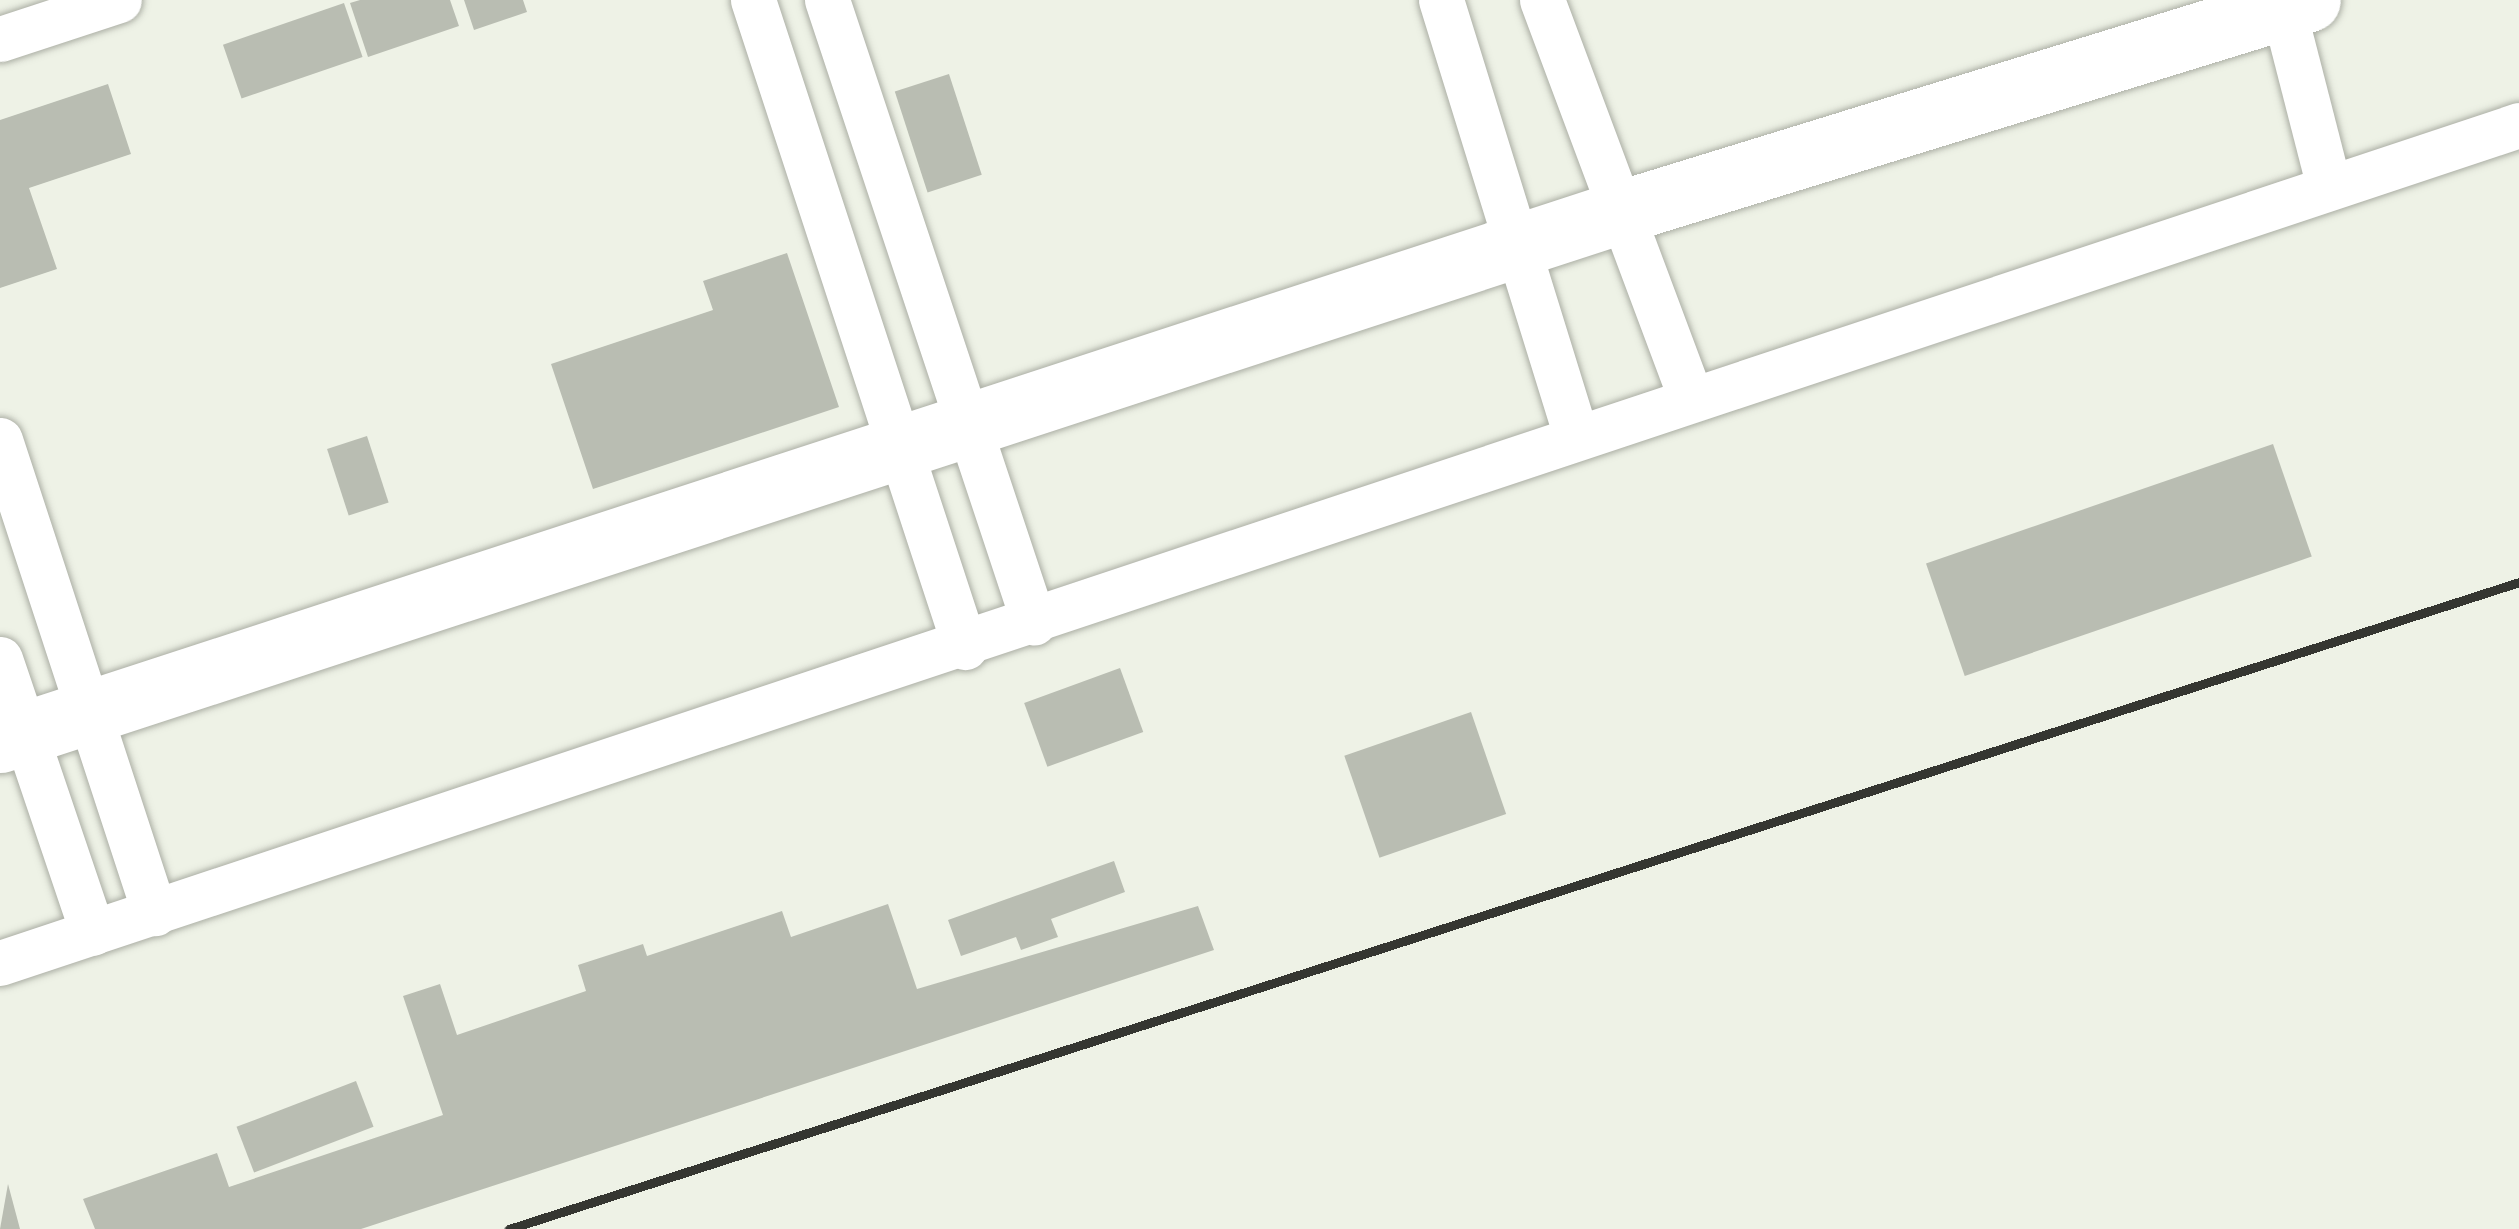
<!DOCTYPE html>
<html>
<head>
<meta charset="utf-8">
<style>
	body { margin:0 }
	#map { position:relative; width:2519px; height:1229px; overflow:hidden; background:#eef2e6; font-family:Signika,sans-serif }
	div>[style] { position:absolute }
	.building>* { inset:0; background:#b9bdb2; transform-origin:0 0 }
	.roads { filter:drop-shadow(0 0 3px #acafa5) drop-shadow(0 0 3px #acafa5) }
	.street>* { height:45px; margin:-22.5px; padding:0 22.5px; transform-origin:22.5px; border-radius:22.5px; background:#fff }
	.secondary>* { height:63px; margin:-31.5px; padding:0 31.5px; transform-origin:31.5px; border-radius:31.5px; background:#fff }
	.rail>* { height:9px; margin:-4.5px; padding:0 4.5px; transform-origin:4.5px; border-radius:4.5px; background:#353631 }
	span { translate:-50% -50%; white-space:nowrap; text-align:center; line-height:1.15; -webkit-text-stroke:10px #fff; paint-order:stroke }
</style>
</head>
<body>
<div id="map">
	<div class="building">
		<i style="clip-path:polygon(360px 0,450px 0,459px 26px,368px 57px,350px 3px)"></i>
		<i style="clip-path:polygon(464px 0,523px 0,527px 12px,474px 30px)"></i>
		<i style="left:344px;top:3px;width:57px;height:128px;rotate:71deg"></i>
		<i style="left:949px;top:74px;width:106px;height:57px;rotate:72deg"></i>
		<i style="clip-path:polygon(108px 84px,131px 154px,29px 188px,57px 269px,0 288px,0 120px)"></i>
		<i style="clip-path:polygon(787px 253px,839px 407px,593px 489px,551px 364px,713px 310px,703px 281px)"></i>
		<i style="left:367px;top:436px;width:70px;height:42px;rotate:72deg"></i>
		<i style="left:2273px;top:444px;width:119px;height:367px;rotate:71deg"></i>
		<i style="left:1120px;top:668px;width:68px;height:102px;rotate:70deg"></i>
		<i style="left:1471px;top:712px;width:108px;height:134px;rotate:71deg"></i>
		<i style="clip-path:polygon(1114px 861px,1125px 892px,1051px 919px,1058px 937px,1021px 950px,1016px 937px,961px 956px,948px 920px)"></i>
		<i style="clip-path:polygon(888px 904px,917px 989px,1198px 906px,1214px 950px,361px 1229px,95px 1229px,83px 1199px,217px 1153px,229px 1187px,443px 1115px,403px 996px,440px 984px,457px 1035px,586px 991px,578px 965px,643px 944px,647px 956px,782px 911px,791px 937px)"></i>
		<i style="left:356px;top:1081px;width:49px;height:128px;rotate:69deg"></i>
		<i style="clip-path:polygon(8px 1184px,20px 1229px,0 1229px)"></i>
	</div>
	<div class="roads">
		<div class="street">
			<i style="left:753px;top:0;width:681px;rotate:71.86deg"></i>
			<i style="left:827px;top:0;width:656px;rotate:71.62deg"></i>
			<i style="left:1441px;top:0;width:454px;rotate:72.8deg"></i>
			<i style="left:1542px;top:0;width:422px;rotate:69.5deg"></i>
			<i style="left:2281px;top:0;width:193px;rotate:75.6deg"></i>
			<i style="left:0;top:39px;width:125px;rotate:-18.1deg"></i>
			<i style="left:0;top:440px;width:498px;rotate:71.9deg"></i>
			<i style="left:0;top:659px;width:289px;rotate:71.3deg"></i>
			<i style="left:0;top:963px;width:2655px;rotate:-18.4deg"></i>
		</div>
		<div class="secondary">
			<i style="left:0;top:741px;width:1698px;rotate:-18.08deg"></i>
			<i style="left:1614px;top:214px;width:727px;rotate:-17.11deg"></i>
		</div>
	</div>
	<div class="rail">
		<i style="left:509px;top:1229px;width:2112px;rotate:-17.84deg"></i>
	</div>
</div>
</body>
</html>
